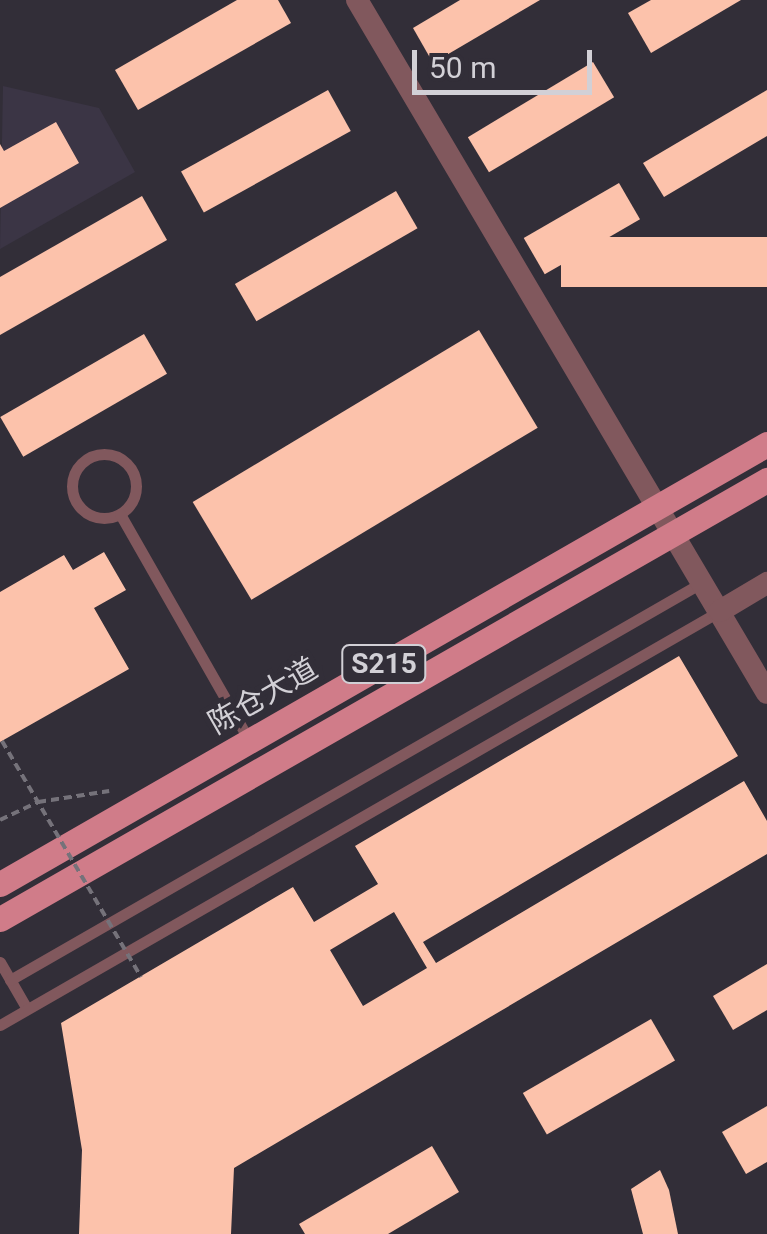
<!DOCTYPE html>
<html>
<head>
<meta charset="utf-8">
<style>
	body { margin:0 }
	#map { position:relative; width:767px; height:1234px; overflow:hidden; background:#322e38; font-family:Roboto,"Noto Sans SC",sans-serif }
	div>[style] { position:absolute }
	.built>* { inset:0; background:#3b3545 }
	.building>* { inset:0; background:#fcc2ab; transform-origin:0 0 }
	.path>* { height:4px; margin-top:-2px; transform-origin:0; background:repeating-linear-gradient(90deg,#75727a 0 8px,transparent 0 13px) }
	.lane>* { height:11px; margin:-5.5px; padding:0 5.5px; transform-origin:5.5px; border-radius:5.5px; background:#81585d }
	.lane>.ring { margin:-5.5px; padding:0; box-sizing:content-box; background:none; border:11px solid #81585d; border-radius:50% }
	.street>* { height:22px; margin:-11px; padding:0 11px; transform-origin:11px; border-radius:11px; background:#81585d }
	.primary>* { height:25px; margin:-12.5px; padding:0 12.5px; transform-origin:12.5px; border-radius:12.5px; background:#d07c89 }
	.path-bridge>* { height:4px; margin-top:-2px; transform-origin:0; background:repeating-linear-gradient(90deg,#75727a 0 8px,transparent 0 13px) }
	span { translate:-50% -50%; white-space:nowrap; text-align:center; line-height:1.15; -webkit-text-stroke:10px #322e38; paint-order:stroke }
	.shield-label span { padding:2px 8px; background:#322e38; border:2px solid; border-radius:8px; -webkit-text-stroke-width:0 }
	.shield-label { font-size:28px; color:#d2d0d6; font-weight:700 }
	.street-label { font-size:30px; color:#d2d0d6 }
	.scale { position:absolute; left:412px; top:50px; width:180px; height:45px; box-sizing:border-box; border:5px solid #d2d0d6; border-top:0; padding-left:12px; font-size:30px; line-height:35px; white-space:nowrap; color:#d2d0d6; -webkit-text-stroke:8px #322e38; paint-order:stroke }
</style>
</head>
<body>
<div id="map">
	<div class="built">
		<i style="clip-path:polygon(3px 86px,99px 108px,135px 172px,0 249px)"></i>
	</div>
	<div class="building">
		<i style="clip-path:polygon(237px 0,278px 0,291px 23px,138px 110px,115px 70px)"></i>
		<i style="clip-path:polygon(460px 0,540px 0,433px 63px,413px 28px)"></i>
		<i style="clip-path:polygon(651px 0,741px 0,651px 53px,628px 13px)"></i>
		<i style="left:593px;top:62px;width:41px;height:146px;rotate:59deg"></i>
		<i style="left:328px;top:90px;width:47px;height:168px;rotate:61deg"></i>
		<i style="clip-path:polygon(767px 90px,767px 136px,664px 197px,643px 163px)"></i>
		<i style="clip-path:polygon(56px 122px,79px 163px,0 208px,0 144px,4px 151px)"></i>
		<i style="left:619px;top:183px;width:42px;height:110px;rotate:60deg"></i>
		<i style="left:396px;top:191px;width:43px;height:186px;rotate:60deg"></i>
		<i style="clip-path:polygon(142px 196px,167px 240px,0 335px,0 277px)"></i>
		<i style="left:767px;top:237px;width:50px;height:206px;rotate:90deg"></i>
		<i style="left:479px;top:330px;width:114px;height:334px;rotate:59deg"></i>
		<i style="left:144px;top:334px;width:46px;height:166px;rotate:60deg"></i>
		<i style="clip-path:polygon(104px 552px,126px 590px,94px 608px,129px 669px,0 742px,0 592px,64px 555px,73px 570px)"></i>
		<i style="clip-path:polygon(evenodd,679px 656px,738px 756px,423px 942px,436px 963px,744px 781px,767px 821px,767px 854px,234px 1168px,231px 1234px,79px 1234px,82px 1150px,61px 1023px,293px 887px,314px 922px,378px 884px,355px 846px,679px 656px,394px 912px,427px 968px,363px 1006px,330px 950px,394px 912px)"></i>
		<i style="clip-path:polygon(767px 964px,767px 1010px,733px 1030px,713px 996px)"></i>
		<i style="left:651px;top:1019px;width:48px;height:148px;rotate:60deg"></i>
		<i style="clip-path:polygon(767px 1106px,767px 1162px,746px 1174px,722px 1132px)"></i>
		<i style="clip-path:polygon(432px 1146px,459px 1192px,388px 1234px,305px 1234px,299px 1224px)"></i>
		<i style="clip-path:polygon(660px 1170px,669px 1190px,678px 1234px,643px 1234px,631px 1189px)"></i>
	</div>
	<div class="path">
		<i style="left:0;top:820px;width:42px;rotate:-25.3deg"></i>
		<i style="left:38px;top:802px;width:72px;rotate:-8.8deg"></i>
	</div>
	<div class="lane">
		<i class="ring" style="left:72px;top:454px;width:53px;height:53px"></i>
		<i style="left:120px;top:514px;width:260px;rotate:60.3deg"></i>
		<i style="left:0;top:962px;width:54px;rotate:60.1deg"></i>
		<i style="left:10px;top:980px;width:799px;rotate:-29.87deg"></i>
		<i style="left:0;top:1025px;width:831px;rotate:-29.9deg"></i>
	</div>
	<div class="street">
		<i style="left:357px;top:0;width:805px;rotate:59.39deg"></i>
		<i style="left:720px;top:611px;width:55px;rotate:-30.8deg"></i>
	</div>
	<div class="primary">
		<i style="left:0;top:884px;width:884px;rotate:-29.84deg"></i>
		<i style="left:0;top:919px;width:884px;rotate:-29.79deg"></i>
	</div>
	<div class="path-bridge">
		<i style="left:2px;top:741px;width:274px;rotate:59.5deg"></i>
	</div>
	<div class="shield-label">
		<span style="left:384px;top:664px">S215</span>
	</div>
	<div class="street-label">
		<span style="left:263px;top:696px;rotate:-30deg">陈仓大道</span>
	</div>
	<div class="scale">50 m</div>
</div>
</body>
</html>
